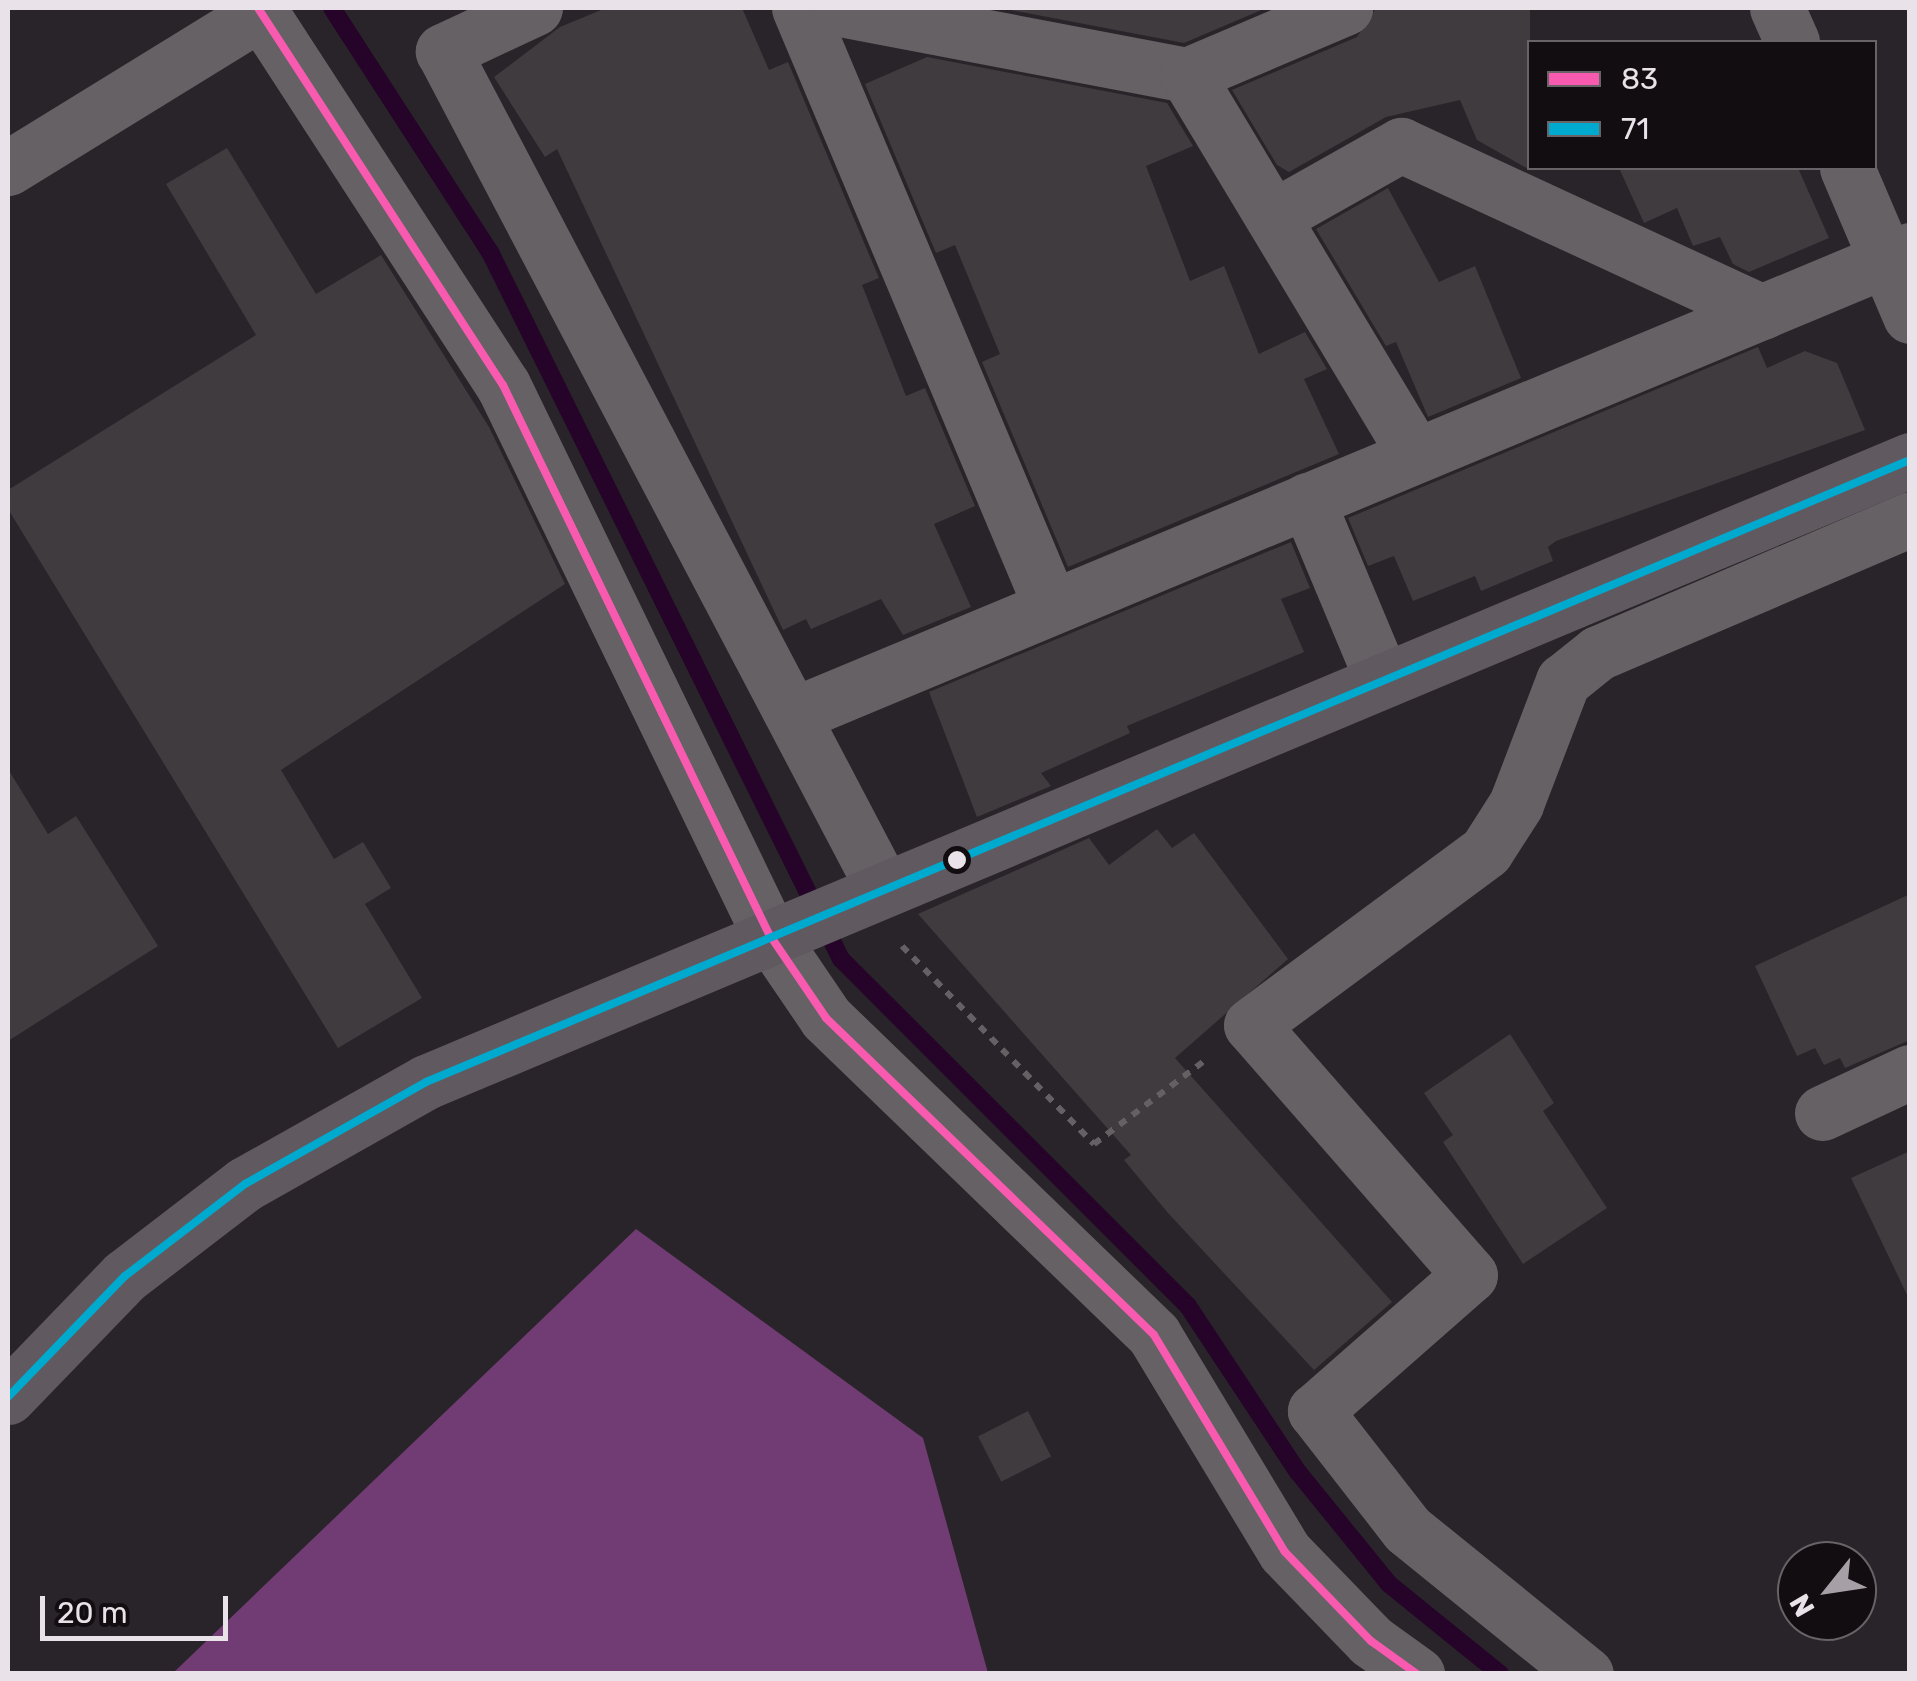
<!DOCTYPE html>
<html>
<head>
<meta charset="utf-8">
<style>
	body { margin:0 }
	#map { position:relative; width:1917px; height:1681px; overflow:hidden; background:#292429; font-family:Rubik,sans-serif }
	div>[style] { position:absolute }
	.forest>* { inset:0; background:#713b73 }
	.stream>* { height:18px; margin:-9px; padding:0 9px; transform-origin:9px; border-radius:9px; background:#260329 }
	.building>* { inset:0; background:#3f3b3f; transform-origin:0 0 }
	.path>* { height:6px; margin-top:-3px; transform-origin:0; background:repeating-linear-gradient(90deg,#646064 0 8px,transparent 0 16px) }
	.street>* { height:55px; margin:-27.5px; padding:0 27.5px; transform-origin:27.5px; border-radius:27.5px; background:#656165 }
	.primary>* { height:55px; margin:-27.5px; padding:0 27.5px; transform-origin:27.5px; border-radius:27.5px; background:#605a60 }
	.bus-1>* { height:8px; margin:-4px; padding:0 4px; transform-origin:4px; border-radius:4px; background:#f75aaf }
	.bus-2>* { height:8px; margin:-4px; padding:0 4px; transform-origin:4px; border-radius:4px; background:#00a9ce }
	.dots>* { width:28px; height:28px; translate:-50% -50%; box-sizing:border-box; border:5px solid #110d11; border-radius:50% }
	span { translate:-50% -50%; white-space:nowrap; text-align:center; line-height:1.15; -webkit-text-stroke:10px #110d11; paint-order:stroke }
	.frame { position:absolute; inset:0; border:10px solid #e9e3e9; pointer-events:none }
	.legend { position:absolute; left:1527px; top:40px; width:350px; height:130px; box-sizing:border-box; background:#110d11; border:2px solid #676367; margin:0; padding:12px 18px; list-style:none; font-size:30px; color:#e9e3e9 }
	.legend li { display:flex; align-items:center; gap:20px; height:50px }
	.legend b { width:50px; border:2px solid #676367 }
	.north { position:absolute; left:1777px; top:1541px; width:100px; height:100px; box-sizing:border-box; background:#110d11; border:2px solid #676367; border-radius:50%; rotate:240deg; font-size:28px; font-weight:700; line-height:40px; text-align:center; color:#e9e3e9 }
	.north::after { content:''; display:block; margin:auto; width:35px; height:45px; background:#a6a0a6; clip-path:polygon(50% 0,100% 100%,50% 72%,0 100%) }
	.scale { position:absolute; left:40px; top:1596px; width:188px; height:45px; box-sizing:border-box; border:5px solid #e9e3e9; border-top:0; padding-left:12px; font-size:30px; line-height:35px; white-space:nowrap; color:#e9e3e9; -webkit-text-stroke:8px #110d11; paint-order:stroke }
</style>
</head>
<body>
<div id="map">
	<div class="forest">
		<i style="clip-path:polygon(636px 1229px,923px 1438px,988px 1673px,173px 1673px)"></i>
	</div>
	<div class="stream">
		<i style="left:332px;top:8px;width:291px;rotate:57.1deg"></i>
		<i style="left:490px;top:252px;width:789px;rotate:63.6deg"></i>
		<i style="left:841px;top:959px;width:491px;rotate:45deg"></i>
		<i style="left:1188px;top:1306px;width:199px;rotate:56.5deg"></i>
		<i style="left:1298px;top:1472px;width:144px;rotate:50.9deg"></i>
		<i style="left:1389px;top:1584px;width:143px;rotate:39deg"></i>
	</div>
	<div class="building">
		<i style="clip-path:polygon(606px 8px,742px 8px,769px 70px,788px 62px,879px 278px,862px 285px,906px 396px,925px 388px,975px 506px,934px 524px,971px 607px,903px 635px,881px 599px,811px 629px,806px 619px,783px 630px,557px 149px,545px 157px,494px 77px,560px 27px)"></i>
		<i style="clip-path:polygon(1000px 8px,1266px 8px,1184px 43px)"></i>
		<i style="clip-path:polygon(1376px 8px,1530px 8px,1530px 170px,1477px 140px,1460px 100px,1386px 117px,1289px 172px,1277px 165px,1232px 90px,1357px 37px)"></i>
		<i style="clip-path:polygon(927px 57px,1167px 103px,1193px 146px,1146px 166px,1190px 281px,1224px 266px,1259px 354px,1305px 332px,1327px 369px,1304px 379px,1339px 454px,1068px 567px,982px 362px,1000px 354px,955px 245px,936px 253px,865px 84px)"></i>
		<i style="clip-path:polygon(227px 148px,316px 294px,381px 255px,489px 427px,565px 584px,281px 770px,334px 859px,363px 842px,391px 888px,365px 904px,422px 998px,338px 1048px,8px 509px,8px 490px,256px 335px,166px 184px)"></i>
		<i style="clip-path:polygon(1619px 168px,1798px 168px,1829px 238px,1749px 272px,1733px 264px,1720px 237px,1693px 246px,1677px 208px,1644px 223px)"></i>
		<i style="clip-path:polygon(1388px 188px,1439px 282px,1475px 266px,1521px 378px,1428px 417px,1396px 342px,1386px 346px,1316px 229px)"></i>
		<i style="clip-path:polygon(1758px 347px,1767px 368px,1805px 351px,1837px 363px,1865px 430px,1556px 541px,1548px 547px,1553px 561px,1481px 591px,1475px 576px,1413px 601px,1394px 556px,1368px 566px,1348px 518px)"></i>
		<i style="clip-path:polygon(1291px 542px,1310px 588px,1281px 599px,1304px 652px,1127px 726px,1130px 733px,1041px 773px,1051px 786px,977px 817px,929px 692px)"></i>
		<i style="clip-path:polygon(8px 769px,48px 834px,76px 816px,158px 946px,8px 1041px)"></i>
		<i style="clip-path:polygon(1157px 829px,1172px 848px,1194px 833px,1288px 959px,1175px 1058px,1392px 1302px,1314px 1370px,1168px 1213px,1124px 1160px,1131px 1155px,918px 914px,1089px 838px,1109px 865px)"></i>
		<i style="clip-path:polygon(1910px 894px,1910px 1040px,1845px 1068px,1840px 1058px,1824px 1065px,1815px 1048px,1797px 1056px,1755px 966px)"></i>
		<i style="clip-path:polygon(1510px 1034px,1554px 1103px,1543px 1111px,1607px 1208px,1523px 1264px,1443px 1142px,1453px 1135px,1424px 1093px)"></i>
		<i style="clip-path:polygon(1910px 1151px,1910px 1301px,1851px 1178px)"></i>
		<i style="left:1028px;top:1411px;width:51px;height:56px;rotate:63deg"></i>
	</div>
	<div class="path">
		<i style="left:902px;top:946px;width:276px;rotate:45.9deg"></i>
		<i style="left:1094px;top:1144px;width:141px;rotate:-37deg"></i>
	</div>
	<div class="street">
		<i style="left:258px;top:8px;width:450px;rotate:57deg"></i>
		<i style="left:503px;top:385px;width:610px;rotate:64.15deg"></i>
		<i style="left:769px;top:934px;width:102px;rotate:55.8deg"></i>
		<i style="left:826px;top:1018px;width:456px;rotate:44deg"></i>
		<i style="left:1154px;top:1335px;width:253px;rotate:58.9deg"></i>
		<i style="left:1285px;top:1552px;width:124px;rotate:46deg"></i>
		<i style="left:1371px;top:1641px;width:57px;rotate:35.7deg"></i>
		<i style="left:535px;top:8px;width:102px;rotate:154.9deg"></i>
		<i style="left:443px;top:51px;width:943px;rotate:62.27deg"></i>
		<i style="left:799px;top:8px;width:650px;rotate:67.18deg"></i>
		<i style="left:835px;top:8px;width:358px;rotate:10.8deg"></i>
		<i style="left:1187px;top:75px;width:443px;rotate:59deg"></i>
		<i style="left:1777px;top:8px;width:37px;rotate:66deg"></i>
		<i style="left:1187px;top:75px;width:172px;rotate:-23deg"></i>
		<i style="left:8px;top:168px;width:298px;rotate:-31.6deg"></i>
		<i style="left:1847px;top:168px;width:161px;rotate:66.9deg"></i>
		<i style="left:1273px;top:217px;width:147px;rotate:-29.4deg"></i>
		<i style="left:1401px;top:145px;width:398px;rotate:24.8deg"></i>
		<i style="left:1307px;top:500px;width:192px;rotate:67.3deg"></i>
		<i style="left:793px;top:715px;width:1210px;rotate:-22.6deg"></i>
		<i style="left:1822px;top:1113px;width:97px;rotate:-25deg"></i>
		<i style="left:1586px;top:1674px;width:230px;rotate:-141deg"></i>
		<i style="left:1407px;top:1529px;width:150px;rotate:-127.9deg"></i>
		<i style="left:1315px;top:1411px;width:206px;rotate:-41.3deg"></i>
		<i style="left:1470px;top:1275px;width:332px;rotate:-131.2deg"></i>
		<i style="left:1251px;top:1025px;width:292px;rotate:-36.5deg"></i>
		<i style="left:1486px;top:851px;width:56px;rotate:-57.4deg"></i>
		<i style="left:1516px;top:804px;width:132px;rotate:-69.1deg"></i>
		<i style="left:1563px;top:681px;width:45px;rotate:-38.7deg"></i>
		<i style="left:1598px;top:653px;width:340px;rotate:-23.2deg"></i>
	</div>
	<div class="primary">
		<i style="left:8px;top:1397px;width:168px;rotate:-46deg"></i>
		<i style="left:125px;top:1276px;width:151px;rotate:-37.5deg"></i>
		<i style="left:245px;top:1184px;width:208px;rotate:-29.4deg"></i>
		<i style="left:426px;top:1082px;width:1609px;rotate:-22.74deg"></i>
	</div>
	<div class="bus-1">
		<i style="left:258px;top:8px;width:450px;rotate:57deg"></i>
		<i style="left:503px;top:385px;width:610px;rotate:64.15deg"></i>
		<i style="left:769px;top:934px;width:102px;rotate:55.8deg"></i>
		<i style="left:826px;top:1018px;width:456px;rotate:44deg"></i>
		<i style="left:1154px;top:1335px;width:253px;rotate:58.9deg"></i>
		<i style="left:1285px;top:1552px;width:124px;rotate:46deg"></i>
		<i style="left:1371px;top:1641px;width:57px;rotate:35.7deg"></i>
	</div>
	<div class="bus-2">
		<i style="left:8px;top:1397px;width:168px;rotate:-46deg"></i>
		<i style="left:125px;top:1276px;width:151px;rotate:-37.5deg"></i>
		<i style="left:245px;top:1184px;width:208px;rotate:-29.4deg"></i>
		<i style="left:426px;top:1082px;width:1609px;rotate:-22.74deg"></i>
	</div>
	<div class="dots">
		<i style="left:957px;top:860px;background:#e9e3e9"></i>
	</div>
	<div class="frame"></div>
	<ul class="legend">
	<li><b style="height:12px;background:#f75aaf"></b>83</li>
	<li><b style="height:12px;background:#00a9ce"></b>71</li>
	</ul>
	<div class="north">N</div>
	<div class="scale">20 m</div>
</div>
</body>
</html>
